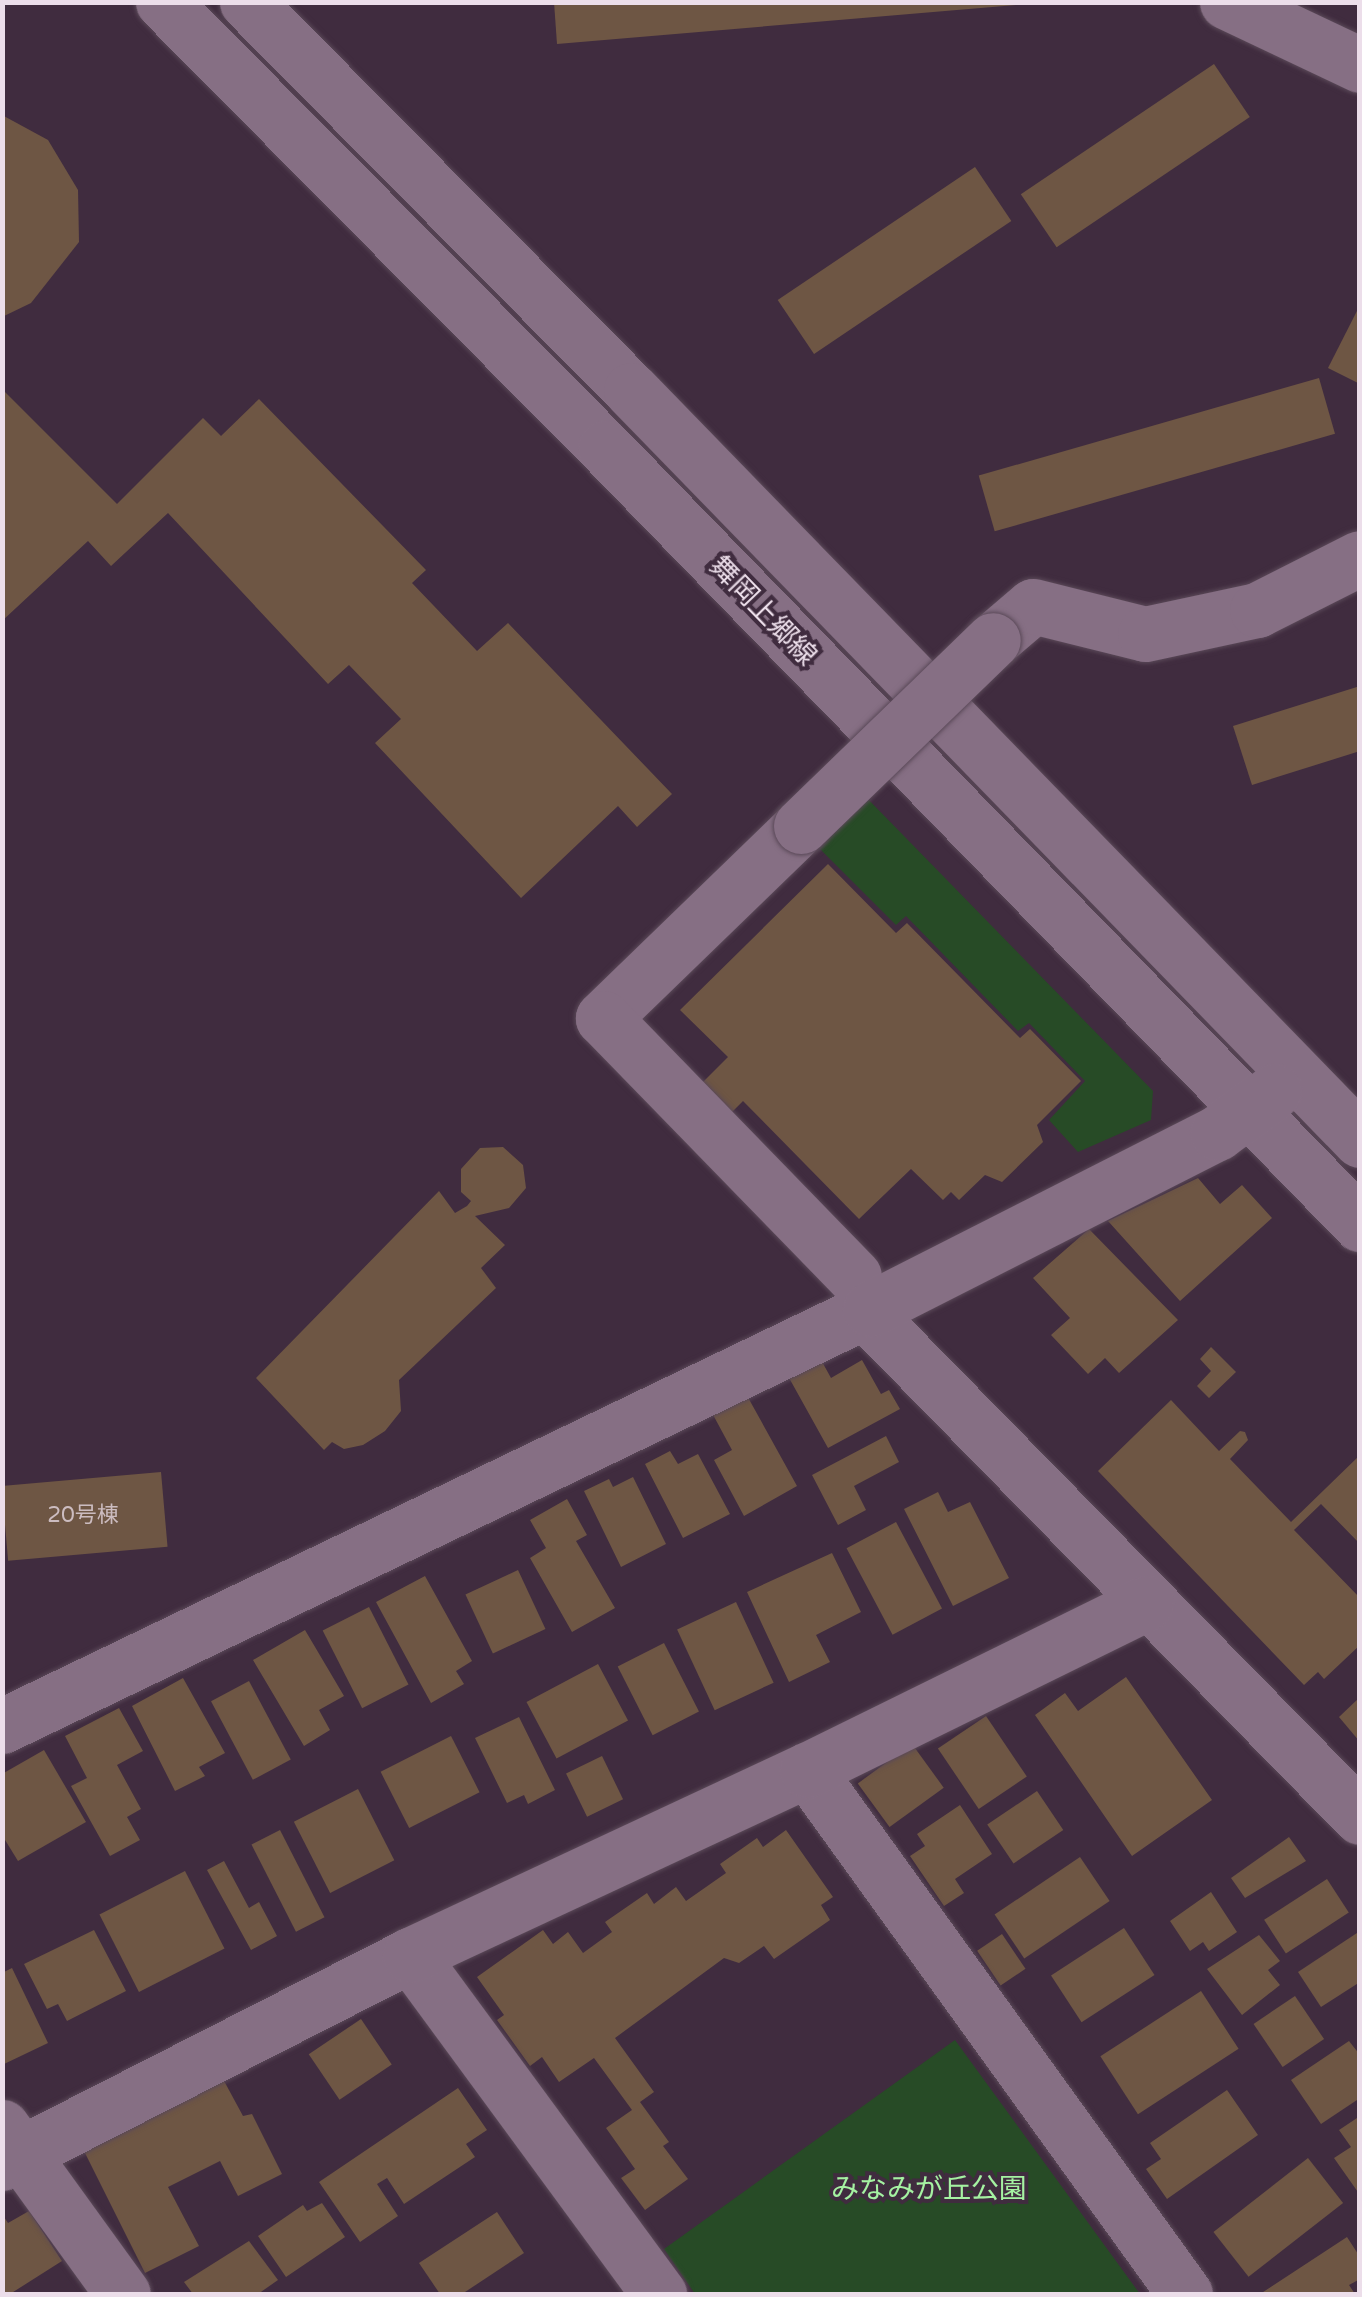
<!DOCTYPE html>
<html>
<head>
<meta charset="utf-8">
<style>
	body { margin:0 }
	#map { position:relative; width:1362px; height:2297px; overflow:hidden; background:#402c3f; font-family:"Varela Round","Noto Sans JP",sans-serif }
	div>[style] { position:absolute }
	.green>* { inset:0; background:#274b26 }
	.building>* { inset:0; background:#6e5644; transform-origin:0 0 }
	.roads { filter:drop-shadow(0 0 2px #5a4958) drop-shadow(0 0 2px #5a4958) }
	.minor>* { height:55px; margin:-27.5px; padding:0 27.5px; transform-origin:27.5px; border-radius:27.5px; background:#866f84 }
	.bridges { filter:drop-shadow(0 0 2px #5a4958) drop-shadow(0 0 2px #5a4958) }
	.minor-bridge>* { height:55px; margin:-27.5px; padding:0 27.5px; transform-origin:27.5px; border-radius:27.5px; background:#866f84 }
	span { translate:-50% -50%; white-space:nowrap; text-align:center; line-height:1.15; -webkit-text-stroke:8px #402c3f; paint-order:stroke }
	.number-label { font-size:22px; color:#ccbcc0 }
	.number-label span { -webkit-text-stroke-width:0 }
	.street-label { font-size:28px; color:#ecdeea }
	.park-label { font-size:28px; color:#a5f2a2 }
	.frame { position:absolute; inset:0; border:5px solid #ecdeea; pointer-events:none }
</style>
</head>
<body>
<div id="map">
	<div class="green">
		<i style="clip-path:polygon(862px 793px,1153px 1091px,1151px 1120px,1078px 1152px,1049px 1120px,1085px 1081px,1029px 1023px,1018px 1031px,906px 916px,896px 925px,812px 841px)"></i>
		<i style="clip-path:polygon(955px 2040px,1140px 2294px,695px 2294px,664px 2249px)"></i>
	</div>
	<div class="building">
		<i style="clip-path:polygon(554px 2px,1016px 2px,1016px 5px,557px 44px)"></i>
		<i style="left:1214px;top:64px;width:64px;height:233px;rotate:56deg"></i>
		<i style="clip-path:polygon(2px 115px,48px 140px,78px 190px,79px 242px,31px 303px,2px 317px)"></i>
		<i style="left:975px;top:167px;width:65px;height:238px;rotate:56deg"></i>
		<i style="clip-path:polygon(1360px 305px,1360px 384px,1328px 368px)"></i>
		<i style="left:1319px;top:378px;width:58px;height:354px;rotate:74deg"></i>
		<i style="clip-path:polygon(2px 389px,117px 504px,203px 418px,221px 436px,259px 399px,426px 570px,412px 583px,477px 651px,508px 623px,672px 794px,637px 827px,618px 806px,521px 898px,375px 743px,401px 719px,349px 665px,328px 684px,168px 513px,111px 566px,88px 541px,2px 621px)"></i>
		<i style="clip-path:polygon(1360px 686px,1360px 751px,1252px 785px,1233px 726px)"></i>
		<i style="clip-path:polygon(828px 864px,896px 933px,907px 923px,1020px 1038px,1030px 1029px,1081px 1081px,1037px 1125px,1043px 1142px,1002px 1182px,985px 1175px,959px 1200px,951px 1192px,943px 1200px,911px 1169px,859px 1219px,743px 1101px,731px 1113px,702px 1083px,728px 1057px,680px 1010px)"></i>
		<i style="clip-path:polygon(503px 1147px,523px 1165px,526px 1188px,509px 1208px,475px 1216px,505px 1245px,481px 1268px,496px 1288px,399px 1380px,401px 1411px,385px 1431px,363px 1445px,344px 1449px,332px 1442px,324px 1450px,256px 1378px,439px 1191px,455px 1213px,467px 1206px,471px 1201px,461px 1192px,461px 1169px,480px 1148px)"></i>
		<i style="clip-path:polygon(1198px 1178px,1220px 1204px,1242px 1185px,1272px 1218px,1180px 1301px,1108px 1221px)"></i>
		<i style="clip-path:polygon(1089px 1229px,1178px 1320px,1119px 1373px,1105px 1358px,1088px 1374px,1051px 1335px,1070px 1318px,1033px 1278px)"></i>
		<i style="clip-path:polygon(1211px 1347px,1236px 1372px,1209px 1398px,1197px 1386px,1211px 1371px,1200px 1359px)"></i>
		<i style="clip-path:polygon(820px 1358px,831px 1378px,862px 1360px,881px 1394px,889px 1390px,900px 1409px,828px 1448px,788px 1376px)"></i>
		<i style="clip-path:polygon(745px 1392px,797px 1486px,744px 1516px,714px 1460px,732px 1450px,711px 1411px)"></i>
		<i style="clip-path:polygon(1171px 1400px,1219px 1451px,1240px 1431px,1245px 1432px,1248px 1440px,1230px 1459px,1291px 1522px,1360px 1455px,1360px 1544px,1321px 1504px,1294px 1530px,1360px 1598px,1360px 1645px,1324px 1679px,1318px 1672px,1304px 1685px,1098px 1471px)"></i>
		<i style="clip-path:polygon(886px 1436px,899px 1462px,854px 1486px,866px 1510px,838px 1525px,812px 1475px)"></i>
		<i style="clip-path:polygon(670px 1451px,678px 1464px,698px 1454px,730px 1514px,683px 1538px,645px 1464px)"></i>
		<i style="left:161px;top:1472px;width:75px;height:160px;rotate:85deg"></i>
		<i style="clip-path:polygon(633px 1477px,666px 1544px,621px 1567px,584px 1491px,609px 1479px,613px 1487px)"></i>
		<i style="clip-path:polygon(938px 1492px,948px 1512px,970px 1502px,1009px 1578px,953px 1606px,904px 1509px)"></i>
		<i style="clip-path:polygon(567px 1499px,587px 1535px,576px 1541px,615px 1608px,572px 1632px,530px 1558px,546px 1548px,530px 1520px)"></i>
		<i style="left:896px;top:1522px;width:98px;height:56px;rotate:62deg"></i>
		<i style="clip-path:polygon(832px 1553px,861px 1612px,816px 1635px,830px 1662px,789px 1682px,747px 1592px)"></i>
		<i style="left:518px;top:1570px;width:65px;height:58px;rotate:65deg"></i>
		<i style="clip-path:polygon(425px 1576px,472px 1661px,456px 1671px,464px 1684px,431px 1703px,376px 1602px)"></i>
		<i style="left:736px;top:1602px;width:89px;height:65px;rotate:65deg"></i>
		<i style="left:369px;top:1607px;width:87px;height:52px;rotate:63deg"></i>
		<i style="clip-path:polygon(305px 1630px,344px 1696px,319px 1710px,330px 1730px,304px 1746px,253px 1660px)"></i>
		<i style="left:664px;top:1643px;width:77px;height:52px;rotate:63deg"></i>
		<i style="left:598px;top:1664px;width:64px;height:81px;rotate:62deg"></i>
		<i style="clip-path:polygon(1126px 1677px,1212px 1800px,1132px 1856px,1035px 1715px,1065px 1693px,1078px 1711px)"></i>
		<i style="clip-path:polygon(183px 1678px,225px 1753px,199px 1767px,205px 1776px,175px 1791px,132px 1706px)"></i>
		<i style="left:249px;top:1681px;width:89px;height:43px;rotate:62deg"></i>
		<i style="clip-path:polygon(1360px 1697px,1360px 1742px,1339px 1717px)"></i>
		<i style="clip-path:polygon(119px 1708px,143px 1751px,117px 1765px,141px 1809px,127px 1817px,140px 1840px,110px 1856px,71px 1786px,87px 1778px,65px 1736px)"></i>
		<i style="left:986px;top:1716px;width:73px;height:58px;rotate:56deg"></i>
		<i style="clip-path:polygon(519px 1717px,555px 1790px,528px 1804px,524px 1795px,507px 1803px,475px 1738px)"></i>
		<i style="left:451px;top:1736px;width:63px;height:79px;rotate:63deg"></i>
		<i style="left:912px;top:1744px;width:54px;height:67px;rotate:54deg"></i>
		<i style="clip-path:polygon(44px 1750px,86px 1822px,18px 1861px,2px 1835px,2px 1774px)"></i>
		<i style="left:602px;top:1756px;width:48px;height:40px;rotate:64deg"></i>
		<i style="left:358px;top:1789px;width:80px;height:72px;rotate:63deg"></i>
		<i style="left:1037px;top:1791px;width:47px;height:60px;rotate:56deg"></i>
		<i style="clip-path:polygon(960px 1805px,992px 1854px,955px 1879px,964px 1893px,944px 1906px,910px 1856px,925px 1846px,917px 1834px)"></i>
		<i style="left:280px;top:1830px;width:98px;height:32px;rotate:63deg"></i>
		<i style="clip-path:polygon(786px 1830px,833px 1897px,821px 1905px,830px 1920px,774px 1959px,764px 1946px,739px 1963px,724px 1958px,615px 2038px,654px 2092px,640px 2102px,669px 2142px,663px 2146px,688px 2179px,645px 2210px,621px 2178px,635px 2169px,606px 2128px,632px 2110px,594px 2058px,559px 2082px,542px 2057px,530px 2066px,497px 2020px,504px 2015px,477px 1977px,543px 1930px,553px 1944px,568px 1932px,583px 1953px,612px 1932px,605px 1922px,647px 1893px,654px 1904px,676px 1887px,686px 1901px,726px 1873px,720px 1864px,757px 1838px,763px 1847px)"></i>
		<i style="clip-path:polygon(1289px 1837px,1306px 1861px,1245px 1898px,1231px 1878px)"></i>
		<i style="left:1080px;top:1857px;width:53px;height:103px;rotate:56deg"></i>
		<i style="clip-path:polygon(224px 1861px,249px 1908px,259px 1902px,277px 1936px,251px 1950px,207px 1870px)"></i>
		<i style="left:185px;top:1871px;width:87px;height:96px;rotate:63deg"></i>
		<i style="left:1327px;top:1879px;width:40px;height:75px;rotate:57deg"></i>
		<i style="clip-path:polygon(1211px 1892px,1237px 1932px,1209px 1951px,1203px 1942px,1190px 1951px,1170px 1921px)"></i>
		<i style="left:1124px;top:1928px;width:56px;height:87px;rotate:57deg"></i>
		<i style="clip-path:polygon(94px 1930px,126px 1991px,67px 2021px,58px 2004px,47px 2009px,24px 1964px)"></i>
		<i style="clip-path:polygon(1360px 1931px,1360px 1982px,1321px 2007px,1298px 1972px)"></i>
		<i style="left:1002px;top:1934px;width:42px;height:30px;rotate:56deg"></i>
		<i style="clip-path:polygon(1259px 1935px,1280px 1961px,1268px 1970px,1280px 1985px,1242px 2015px,1207px 1969px)"></i>
		<i style="clip-path:polygon(12px 1968px,48px 2043px,2px 2065px,2px 1973px)"></i>
		<i style="left:1201px;top:1991px;width:69px;height:120px;rotate:57deg"></i>
		<i style="left:1295px;top:1996px;width:52px;height:50px;rotate:56deg"></i>
		<i style="left:361px;top:2019px;width:55px;height:63px;rotate:56deg"></i>
		<i style="clip-path:polygon(1349px 2041px,1360px 2055px,1360px 2098px,1321px 2124px,1291px 2080px)"></i>
		<i style="clip-path:polygon(223px 2079px,243px 2116px,252px 2114px,282px 2174px,238px 2196px,220px 2161px,168px 2187px,199px 2246px,145px 2273px,83px 2149px)"></i>
		<i style="clip-path:polygon(458px 2088px,487px 2130px,466px 2144px,475px 2157px,404px 2204px,387px 2178px,377px 2184px,398px 2216px,360px 2242px,319px 2182px)"></i>
		<i style="clip-path:polygon(1227px 2090px,1258px 2135px,1167px 2199px,1146px 2169px,1161px 2159px,1150px 2143px)"></i>
		<i style="clip-path:polygon(1360px 2116px,1360px 2195px,1334px 2158px,1351px 2147px,1339px 2130px)"></i>
		<i style="left:1308px;top:2158px;width:57px;height:120px;rotate:52deg"></i>
		<i style="clip-path:polygon(322px 2203px,345px 2237px,286px 2277px,258px 2236px,303px 2205px,307px 2211px)"></i>
		<i style="clip-path:polygon(29px 2211px,62px 2261px,10px 2294px,2px 2294px,2px 2214px,8px 2223px)"></i>
		<i style="clip-path:polygon(497px 2212px,524px 2253px,462px 2294px,440px 2294px,419px 2263px)"></i>
		<i style="clip-path:polygon(1347px 2237px,1360px 2257px,1360px 2279px,1349px 2285px,1355px 2294px,1260px 2294px)"></i>
		<i style="clip-path:polygon(249px 2241px,278px 2280px,258px 2294px,193px 2294px,184px 2282px)"></i>
	</div>
	<div class="roads">
		<div class="minor">
			<i style="left:163px;top:2px;width:628px;rotate:45.26deg"></i>
			<i style="left:605px;top:448px;width:1083px;rotate:45.79deg"></i>
			<i style="left:247px;top:2px;width:546px;rotate:45.3deg"></i>
			<i style="left:631px;top:390px;width:1046px;rotate:45.81deg"></i>
			<i style="left:1227px;top:2px;width:147px;rotate:25.3deg"></i>
			<i style="left:993px;top:640px;width:52px;rotate:-40.4deg"></i>
			<i style="left:1033px;top:606px;width:115px;rotate:14deg"></i>
			<i style="left:1145px;top:634px;width:115px;rotate:-12.1deg"></i>
			<i style="left:1257px;top:610px;width:115px;rotate:-26.8deg"></i>
			<i style="left:801px;top:826px;width:276px;rotate:135.9deg"></i>
			<i style="left:603px;top:1018px;width:360px;rotate:45.8deg"></i>
			<i style="left:865px;top:1312px;width:707px;rotate:45.57deg"></i>
			<i style="left:2px;top:1726px;width:963px;rotate:-25.66deg"></i>
			<i style="left:870px;top:1309px;width:389px;rotate:-26.9deg"></i>
			<i style="left:1217px;top:1133px;width:71px;rotate:-36.4deg"></i>
			<i style="left:807px;top:1770px;width:646px;rotate:54.19deg"></i>
			<i style="left:410px;top:1955px;width:421px;rotate:53.7deg"></i>
			<i style="left:2px;top:2127px;width:206px;rotate:54.1deg"></i>
			<i style="left:2px;top:2163px;width:458px;rotate:-27deg"></i>
			<i style="left:410px;top:1955px;width:438px;rotate:-25deg"></i>
			<i style="left:807px;top:1770px;width:378px;rotate:-26.2deg"></i>
		</div>
	</div>
	<div class="bridges">
		<div class="minor-bridge">
			<i style="left:801px;top:826px;width:267px;rotate:-44.1deg"></i>
		</div>
	</div>
	<div class="number-label">
		<span style="left:83px;top:1516px">20号棟</span>
	</div>
	<div class="street-label">
		<span style="left:763px;top:611px;rotate:46deg">舞岡上郷線</span>
	</div>
	<div class="park-label">
		<span style="left:929px;top:2189px">みなみが丘公園</span>
	</div>
	<div class="frame"></div>
</div>
</body>
</html>
